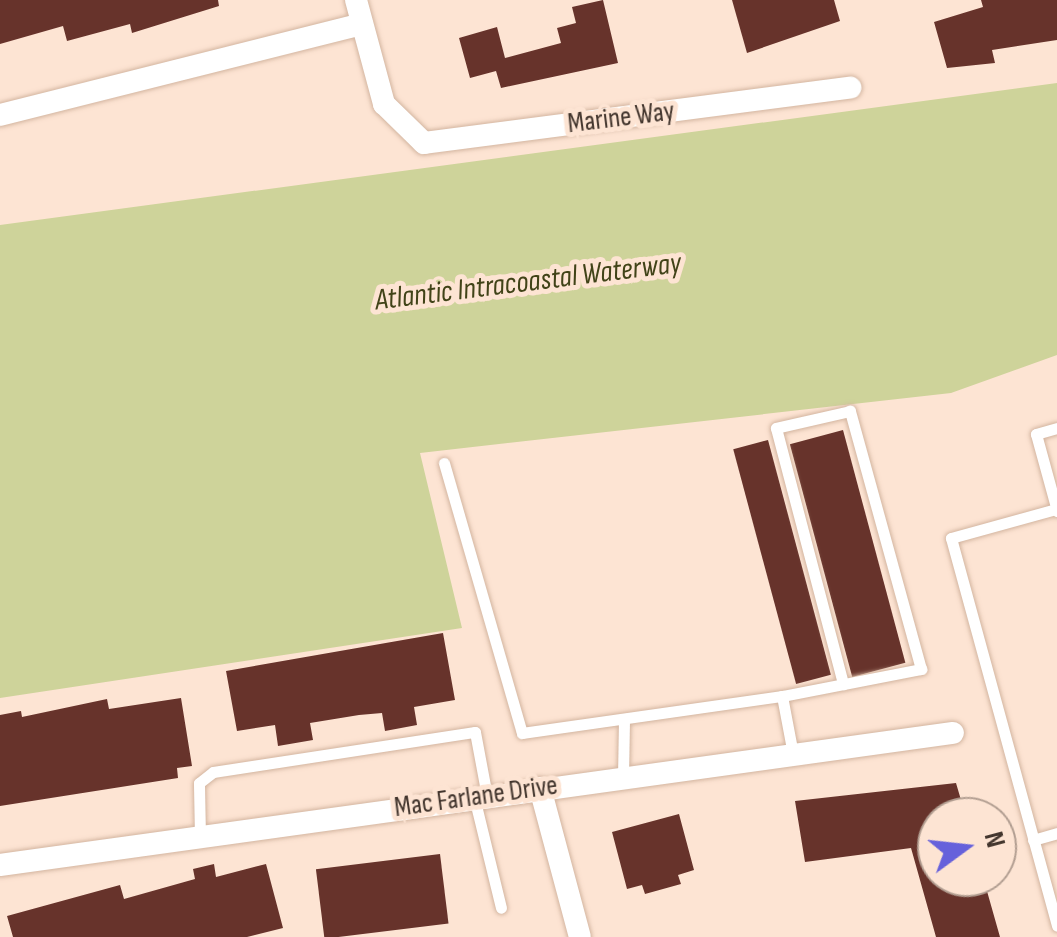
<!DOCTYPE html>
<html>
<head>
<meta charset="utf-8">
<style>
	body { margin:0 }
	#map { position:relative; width:1057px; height:937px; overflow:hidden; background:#fde4d3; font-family:"Sofia Sans Condensed",sans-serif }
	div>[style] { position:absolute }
	.water>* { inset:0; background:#ced39a }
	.building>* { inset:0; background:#67332b; transform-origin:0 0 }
	.roads { filter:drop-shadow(0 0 2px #d3b5a0) drop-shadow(0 0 2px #d3b5a0) }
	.lane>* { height:11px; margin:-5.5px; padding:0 5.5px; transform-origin:5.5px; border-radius:5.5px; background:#fff }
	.street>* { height:22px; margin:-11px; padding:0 11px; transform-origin:11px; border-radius:11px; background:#fff }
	span { translate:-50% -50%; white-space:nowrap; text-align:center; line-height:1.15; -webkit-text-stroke:10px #fde4d3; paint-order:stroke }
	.street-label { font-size:28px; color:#42352d }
	.water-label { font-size:30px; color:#414318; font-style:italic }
	.north { position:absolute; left:917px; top:797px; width:100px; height:100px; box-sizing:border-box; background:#fde4d3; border:2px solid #b29e91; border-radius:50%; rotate:75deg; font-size:28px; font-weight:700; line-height:40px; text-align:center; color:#42352d }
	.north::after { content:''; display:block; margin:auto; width:35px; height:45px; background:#6661db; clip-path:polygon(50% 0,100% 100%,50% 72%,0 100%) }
</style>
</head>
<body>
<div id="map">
	<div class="water">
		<i style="clip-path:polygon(1057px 83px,1057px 355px,951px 393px,420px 453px,462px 628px,0 698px,0 225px)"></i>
	</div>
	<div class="building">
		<i style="clip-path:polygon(0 0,218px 0,219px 6px,132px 33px,130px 24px,67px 41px,63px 26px,0 44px)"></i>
		<i style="clip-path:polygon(603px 0,618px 63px,501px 88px,496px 71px,470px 78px,459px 38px,497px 27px,505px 58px,561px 43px,557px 28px,576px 23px,572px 7px)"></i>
		<i style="clip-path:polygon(732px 0,834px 0,840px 21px,747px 53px)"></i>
		<i style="clip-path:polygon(981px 0,1057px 0,1057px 40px,992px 50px,995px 63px,947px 68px,934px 22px,983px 7px)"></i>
		<i style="left:843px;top:430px;width:241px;height:55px;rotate:75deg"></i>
		<i style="left:768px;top:440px;width:243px;height:36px;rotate:75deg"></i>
		<i style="clip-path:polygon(443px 633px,455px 700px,414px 707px,417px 725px,385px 731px,382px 713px,359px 715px,310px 723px,313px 740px,278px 746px,275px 725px,237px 731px,226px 671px)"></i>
		<i style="clip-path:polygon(181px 698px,192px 766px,177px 768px,178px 778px,0 806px,0 715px,21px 711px,22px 717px,107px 699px,109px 709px)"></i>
		<i style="clip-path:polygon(956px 783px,966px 817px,937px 817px,937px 877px,983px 877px,1000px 937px,936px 937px,911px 848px,805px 862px,795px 801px)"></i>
		<i style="clip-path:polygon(679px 814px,694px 870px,678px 875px,681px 884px,645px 894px,642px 885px,627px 889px,612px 832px)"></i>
		<i style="left:440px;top:854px;width:70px;height:125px;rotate:83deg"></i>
		<i style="clip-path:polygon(214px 864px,216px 877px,266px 864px,283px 928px,247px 937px,13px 937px,7px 916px,120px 885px,124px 899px,195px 879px,193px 869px)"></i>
	</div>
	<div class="roads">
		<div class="lane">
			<i style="left:1057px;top:428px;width:22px;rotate:164deg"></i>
			<i style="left:1036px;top:434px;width:80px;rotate:74.7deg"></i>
			<i style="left:444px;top:463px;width:281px;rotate:73.9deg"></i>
			<i style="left:522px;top:733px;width:263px;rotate:-8.1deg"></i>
			<i style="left:782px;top:696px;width:142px;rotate:-11deg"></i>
			<i style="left:921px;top:669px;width:268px;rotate:-105.4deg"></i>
			<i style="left:850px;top:411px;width:76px;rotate:167.1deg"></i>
			<i style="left:776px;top:428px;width:265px;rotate:75.3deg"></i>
			<i style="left:1056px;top:509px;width:109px;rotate:164.6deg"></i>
			<i style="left:951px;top:538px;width:402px;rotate:74.7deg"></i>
			<i style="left:782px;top:696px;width:59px;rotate:79.3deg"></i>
			<i style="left:623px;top:777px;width:58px;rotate:-89deg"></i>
			<i style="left:474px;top:797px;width:114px;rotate:76.3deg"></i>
			<i style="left:200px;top:837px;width:54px;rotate:-91.1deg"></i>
			<i style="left:199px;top:783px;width:18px;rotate:-38deg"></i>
			<i style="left:213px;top:772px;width:265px;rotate:-8.7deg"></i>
			<i style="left:475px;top:732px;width:65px;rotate:79.4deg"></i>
			<i style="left:1033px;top:840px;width:25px;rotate:-16deg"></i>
		</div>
		<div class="street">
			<i style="left:356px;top:0;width:108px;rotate:74.9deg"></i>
			<i style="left:384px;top:104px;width:56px;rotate:44.3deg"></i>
			<i style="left:424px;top:143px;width:430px;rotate:-7.4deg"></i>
			<i style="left:0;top:115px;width:373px;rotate:-14.1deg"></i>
			<i style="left:540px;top:788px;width:154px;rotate:75deg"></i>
			<i style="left:0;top:865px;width:962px;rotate:-7.89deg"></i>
		</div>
	</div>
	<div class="street-label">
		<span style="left:621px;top:118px;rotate:-7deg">Marine Way</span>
		<span style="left:476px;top:797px;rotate:-8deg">Mac Farlane Drive</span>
	</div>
	<div class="water-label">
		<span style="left:528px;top:282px;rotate:-7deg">Atlantic Intracoastal Waterway</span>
	</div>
	<div class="north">N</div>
</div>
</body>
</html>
